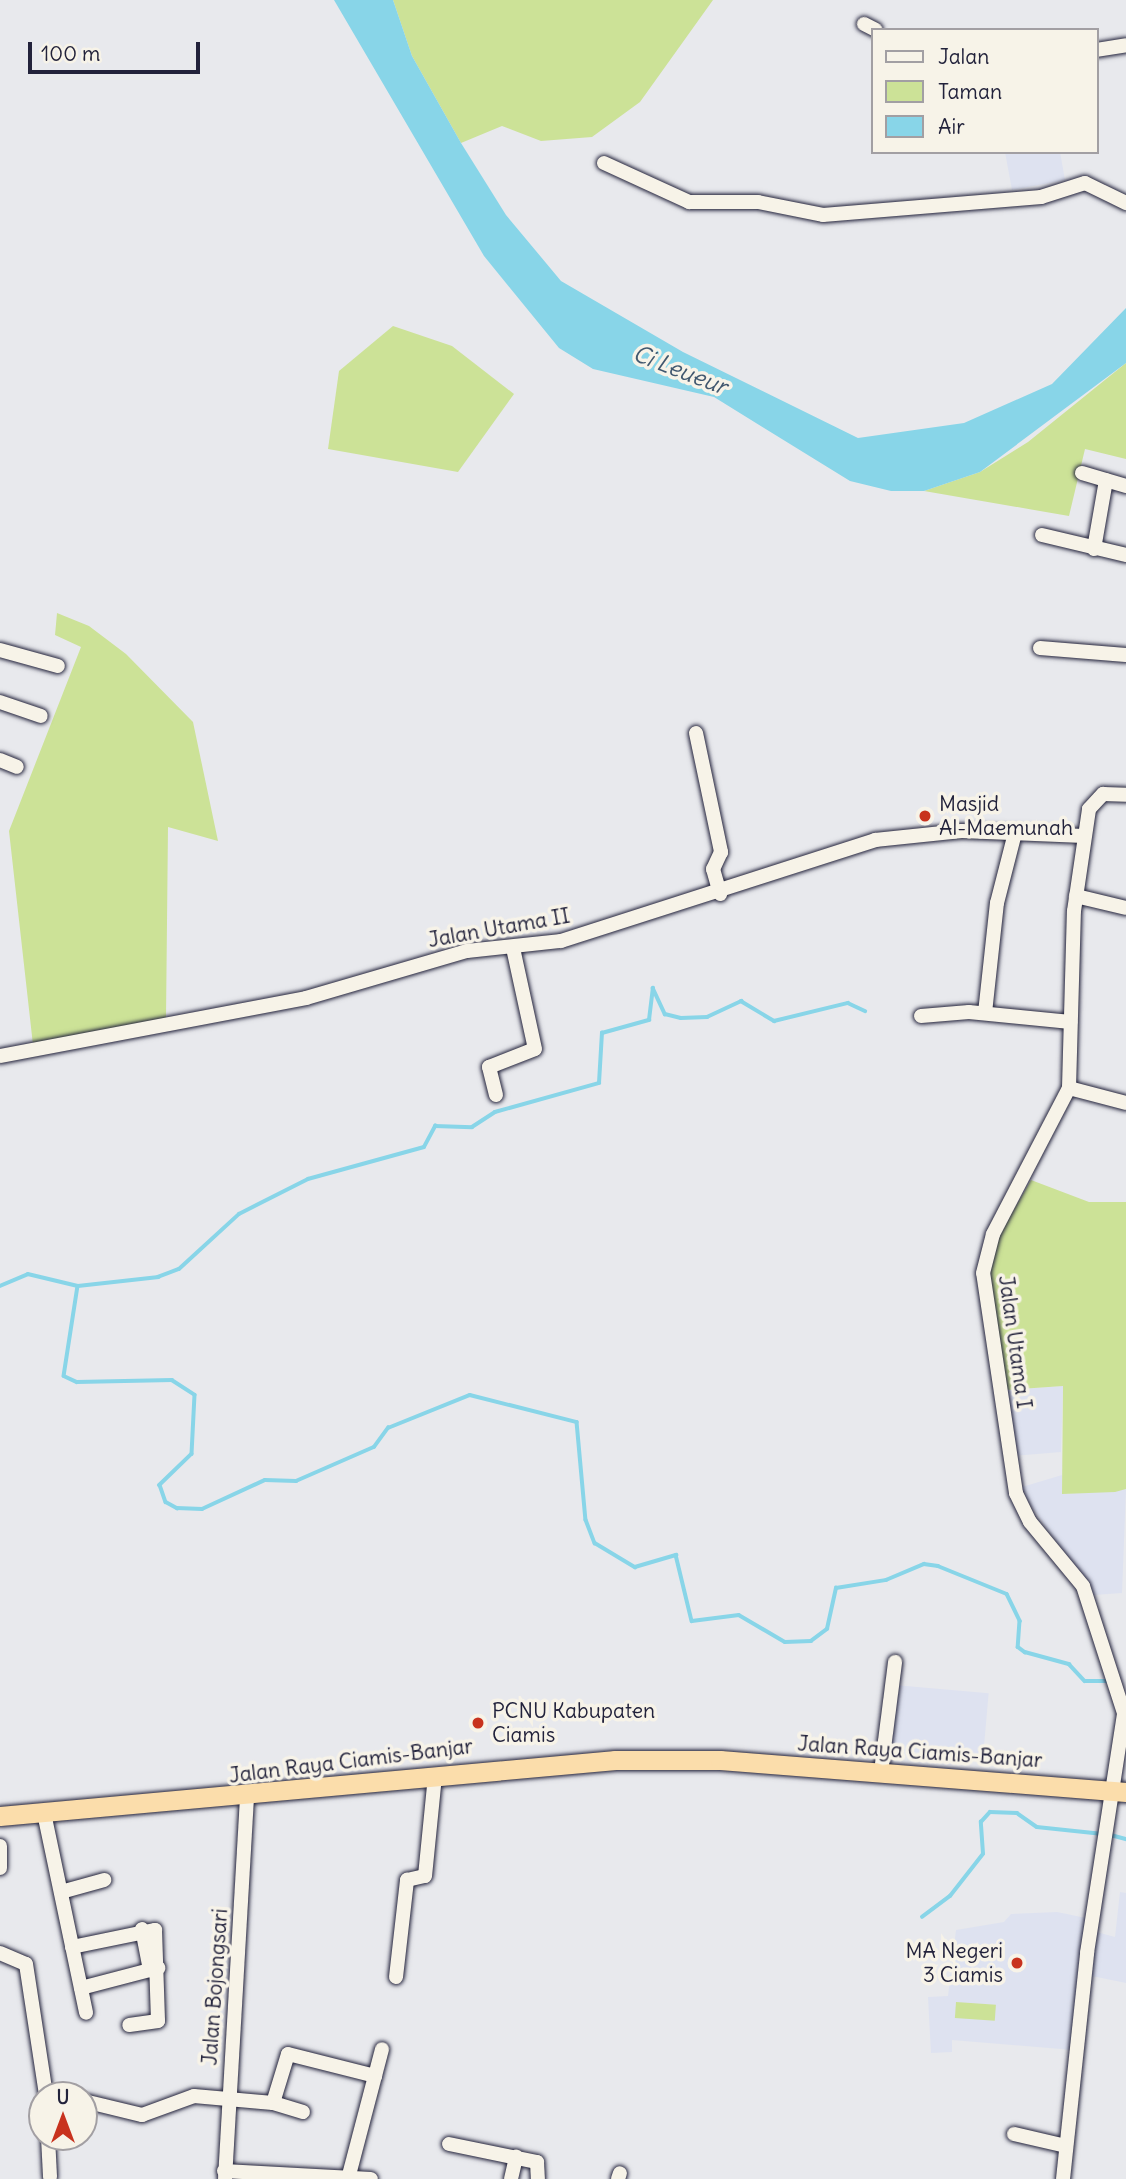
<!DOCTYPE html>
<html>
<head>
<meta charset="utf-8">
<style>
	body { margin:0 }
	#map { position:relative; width:1126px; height:2179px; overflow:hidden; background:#e8e9ed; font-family:Delius,sans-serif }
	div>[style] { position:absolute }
	.built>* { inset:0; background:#dee2f0; transform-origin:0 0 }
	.green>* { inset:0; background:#cce297; transform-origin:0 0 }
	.water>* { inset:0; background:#88d5e8 }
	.stream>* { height:3.5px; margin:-1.75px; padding:0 1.75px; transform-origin:1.75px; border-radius:1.75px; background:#88d5e8 }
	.roads { filter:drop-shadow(0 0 2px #22223b) drop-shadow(0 0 2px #22223b) }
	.minor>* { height:14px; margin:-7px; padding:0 7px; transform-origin:7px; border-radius:7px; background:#f7f3e8 }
	.highway>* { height:19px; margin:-9.5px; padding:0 9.5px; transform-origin:9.5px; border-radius:9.5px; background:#fbddab }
	.dots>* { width:19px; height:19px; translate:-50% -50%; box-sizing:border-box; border:4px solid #f7f3e8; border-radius:50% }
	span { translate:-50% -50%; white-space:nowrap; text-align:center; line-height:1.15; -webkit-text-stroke:7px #f7f3e8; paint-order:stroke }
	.poi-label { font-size:21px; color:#22223b }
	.left { translate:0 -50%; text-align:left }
	.right { translate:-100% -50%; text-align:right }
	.street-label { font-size:21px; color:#22223b }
	.water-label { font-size:23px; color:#41586f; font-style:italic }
	.legend { position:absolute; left:871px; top:28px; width:228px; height:126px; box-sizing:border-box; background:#f7f3e8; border:2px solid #a29fa3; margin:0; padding:9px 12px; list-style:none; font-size:21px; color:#22223b }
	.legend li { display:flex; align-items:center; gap:14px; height:35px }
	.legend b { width:35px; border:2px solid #a29fa3 }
	.north { position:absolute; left:28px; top:2081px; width:70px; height:70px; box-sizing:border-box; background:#f7f3e8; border:2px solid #a29fa3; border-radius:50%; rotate:0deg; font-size:19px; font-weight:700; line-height:28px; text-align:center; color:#22223b }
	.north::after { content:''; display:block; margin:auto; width:24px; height:32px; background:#c8321e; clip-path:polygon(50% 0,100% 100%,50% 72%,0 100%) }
	.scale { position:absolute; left:28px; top:42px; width:172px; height:32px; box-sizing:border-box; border:4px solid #22223b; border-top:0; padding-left:9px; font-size:21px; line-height:24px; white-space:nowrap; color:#22223b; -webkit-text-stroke:5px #f7f3e8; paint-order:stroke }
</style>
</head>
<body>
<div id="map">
	<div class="built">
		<i style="clip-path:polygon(1005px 152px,1060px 152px,1065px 180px,1012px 190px)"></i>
		<i style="clip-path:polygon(1063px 1386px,1061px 1452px,1013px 1456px,1006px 1390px)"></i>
		<i style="clip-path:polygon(1062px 1475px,1063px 1494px,1126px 1489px,1122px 1593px,1094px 1595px,1028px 1501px,1022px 1487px)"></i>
		<i style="left:894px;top:1685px;width:95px;height:65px;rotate:5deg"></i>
		<i style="clip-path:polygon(1120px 1892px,1126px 1893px,1126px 1983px,1087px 1975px,1093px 1931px,1115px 1937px)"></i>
		<i style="clip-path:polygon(1057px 1912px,1086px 1918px,1073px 2050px,952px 2040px,952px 2052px,931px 2053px,928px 1997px,948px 1996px,956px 1930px,1004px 1922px,1011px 1914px)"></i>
	</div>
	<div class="green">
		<i style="clip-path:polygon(393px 0,713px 0,640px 102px,592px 137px,541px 141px,502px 126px,461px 143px,412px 56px)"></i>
		<i style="clip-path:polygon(393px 326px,452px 346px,514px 394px,458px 472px,328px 449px,339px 371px)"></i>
		<i style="clip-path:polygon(1126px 363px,1126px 459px,1085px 449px,1069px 516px,924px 491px,980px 472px,1028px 442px)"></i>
		<i style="clip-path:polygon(57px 613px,89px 626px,126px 654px,193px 722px,218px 841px,168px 827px,166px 1019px,33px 1045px,9px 831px,81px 647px,55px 635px)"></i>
		<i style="clip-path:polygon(1031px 1180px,1089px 1202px,1126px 1202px,1126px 1489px,1115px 1492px,1062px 1494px,1063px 1386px,1006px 1390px,990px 1272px,998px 1237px)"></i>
		<i style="left:956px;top:2002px;width:40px;height:16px;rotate:4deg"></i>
	</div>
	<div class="water">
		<i style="clip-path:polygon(334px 0,393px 0,412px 56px,461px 143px,506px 215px,561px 281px,683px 352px,858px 438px,964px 423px,1052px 384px,1126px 308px,1126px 363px,980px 472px,924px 491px,891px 491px,850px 481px,714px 397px,593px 369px,559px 348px,484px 256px)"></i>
	</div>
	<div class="stream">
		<i style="left:0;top:1286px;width:30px;rotate:-23deg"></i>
		<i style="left:28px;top:1274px;width:51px;rotate:13.5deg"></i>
		<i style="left:78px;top:1286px;width:81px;rotate:-6.4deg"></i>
		<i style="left:158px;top:1277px;width:22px;rotate:-21deg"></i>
		<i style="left:179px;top:1269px;width:81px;rotate:-42.5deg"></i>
		<i style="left:239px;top:1214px;width:77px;rotate:-26.9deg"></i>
		<i style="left:308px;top:1179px;width:120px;rotate:-15.4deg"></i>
		<i style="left:424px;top:1147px;width:24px;rotate:-62deg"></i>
		<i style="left:435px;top:1126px;width:37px;rotate:2deg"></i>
		<i style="left:472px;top:1127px;width:27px;rotate:-33deg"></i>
		<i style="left:495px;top:1112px;width:108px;rotate:-15.6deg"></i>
		<i style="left:599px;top:1083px;width:50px;rotate:-86.6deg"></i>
		<i style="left:602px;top:1033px;width:49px;rotate:-15.5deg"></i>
		<i style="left:649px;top:1020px;width:32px;rotate:-83deg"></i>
		<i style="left:653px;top:988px;width:29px;rotate:65deg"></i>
		<i style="left:665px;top:1014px;width:16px;rotate:14deg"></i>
		<i style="left:681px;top:1018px;width:26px;rotate:-2deg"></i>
		<i style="left:707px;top:1017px;width:38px;rotate:-25deg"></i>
		<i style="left:741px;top:1001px;width:39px;rotate:31deg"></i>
		<i style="left:774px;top:1021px;width:76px;rotate:-13.7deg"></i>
		<i style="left:848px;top:1003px;width:19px;rotate:25deg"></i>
		<i style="left:78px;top:1286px;width:91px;rotate:98.8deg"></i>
		<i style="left:64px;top:1376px;width:14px;rotate:25deg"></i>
		<i style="left:77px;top:1382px;width:95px;rotate:-1.2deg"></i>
		<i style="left:172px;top:1380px;width:27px;rotate:33deg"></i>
		<i style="left:195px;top:1395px;width:59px;rotate:92.9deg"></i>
		<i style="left:192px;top:1454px;width:45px;rotate:135.9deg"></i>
		<i style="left:160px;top:1485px;width:18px;rotate:71deg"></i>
		<i style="left:166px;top:1502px;width:13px;rotate:29deg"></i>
		<i style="left:177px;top:1508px;width:25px;rotate:2deg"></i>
		<i style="left:202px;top:1509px;width:69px;rotate:-24.7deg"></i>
		<i style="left:265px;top:1480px;width:31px;rotate:2deg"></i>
		<i style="left:296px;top:1481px;width:85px;rotate:-23.6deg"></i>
		<i style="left:374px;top:1447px;width:24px;rotate:-54deg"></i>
		<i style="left:388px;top:1428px;width:88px;rotate:-21.9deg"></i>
		<i style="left:470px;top:1395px;width:110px;rotate:14.2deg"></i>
		<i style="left:577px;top:1422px;width:98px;rotate:84.8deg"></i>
		<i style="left:586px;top:1520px;width:25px;rotate:69deg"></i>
		<i style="left:595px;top:1543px;width:47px;rotate:31deg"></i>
		<i style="left:635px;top:1567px;width:43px;rotate:-16.3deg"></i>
		<i style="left:676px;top:1555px;width:68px;rotate:76.4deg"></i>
		<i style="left:692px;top:1621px;width:47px;rotate:-7.3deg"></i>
		<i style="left:739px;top:1615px;width:53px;rotate:30.4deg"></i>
		<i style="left:785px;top:1642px;width:26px;rotate:-2deg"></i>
		<i style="left:811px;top:1641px;width:20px;rotate:-37deg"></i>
		<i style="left:827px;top:1629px;width:42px;rotate:-77.6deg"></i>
		<i style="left:836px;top:1588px;width:51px;rotate:-9.1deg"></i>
		<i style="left:886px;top:1580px;width:41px;rotate:-22.8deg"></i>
		<i style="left:924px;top:1564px;width:14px;rotate:8deg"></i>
		<i style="left:938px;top:1566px;width:74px;rotate:22.1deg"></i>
		<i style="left:1007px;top:1594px;width:30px;rotate:64deg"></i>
		<i style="left:1020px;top:1621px;width:26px;rotate:94deg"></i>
		<i style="left:1018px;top:1647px;width:9px;rotate:36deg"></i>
		<i style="left:1025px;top:1652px;width:46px;rotate:15.3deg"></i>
		<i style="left:1069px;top:1664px;width:23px;rotate:47deg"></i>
		<i style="left:1085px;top:1681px;width:26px"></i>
		<i style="left:1111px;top:1835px;width:16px;rotate:15deg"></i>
		<i style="left:922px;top:1917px;width:35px;rotate:-37deg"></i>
		<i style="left:950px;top:1896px;width:53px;rotate:-51.8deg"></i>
		<i style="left:983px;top:1854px;width:32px;rotate:-94deg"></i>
		<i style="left:981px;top:1822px;width:13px;rotate:-48deg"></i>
		<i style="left:990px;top:1812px;width:27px;rotate:2deg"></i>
		<i style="left:1017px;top:1813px;width:24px;rotate:35deg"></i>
		<i style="left:1037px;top:1827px;width:66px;rotate:6.1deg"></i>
	</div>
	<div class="roads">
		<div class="minor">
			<i style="left:864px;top:24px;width:13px;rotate:27deg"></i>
			<i style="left:1096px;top:50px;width:30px;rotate:-9deg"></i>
			<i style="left:604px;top:163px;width:94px;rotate:24.6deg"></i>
			<i style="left:689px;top:202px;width:69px"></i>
			<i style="left:758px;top:202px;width:66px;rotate:11.3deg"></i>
			<i style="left:823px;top:215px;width:219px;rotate:-4.7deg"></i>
			<i style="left:1041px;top:197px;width:46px;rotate:-17.7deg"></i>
			<i style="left:1085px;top:183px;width:46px;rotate:26deg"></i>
			<i style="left:1082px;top:473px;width:46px;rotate:16.5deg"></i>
			<i style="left:1042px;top:535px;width:86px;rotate:13.4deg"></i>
			<i style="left:1094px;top:549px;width:70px;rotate:-80.1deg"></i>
			<i style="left:1040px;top:648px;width:86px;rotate:4.7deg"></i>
			<i style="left:0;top:650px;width:60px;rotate:15.4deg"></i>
			<i style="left:0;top:702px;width:43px;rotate:18.9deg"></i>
			<i style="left:696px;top:733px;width:122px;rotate:78.1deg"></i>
			<i style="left:721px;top:852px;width:19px;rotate:115deg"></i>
			<i style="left:713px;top:869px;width:26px;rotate:74deg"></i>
			<i style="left:0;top:760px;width:18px;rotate:22deg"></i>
			<i style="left:1076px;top:896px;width:51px;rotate:13.5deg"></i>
			<i style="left:985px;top:1013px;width:111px;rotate:-83.8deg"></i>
			<i style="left:997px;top:903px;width:72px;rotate:-75.6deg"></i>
			<i style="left:921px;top:1016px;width:48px;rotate:-4.8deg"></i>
			<i style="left:969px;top:1012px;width:102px;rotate:5.6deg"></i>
			<i style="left:0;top:1056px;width:311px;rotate:-10.7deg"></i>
			<i style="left:306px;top:998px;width:168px;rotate:-16.3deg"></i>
			<i style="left:467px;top:951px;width:95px;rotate:-6.1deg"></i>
			<i style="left:561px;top:941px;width:330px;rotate:-17.8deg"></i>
			<i style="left:875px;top:840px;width:87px;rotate:-5.9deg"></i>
			<i style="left:962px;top:831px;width:122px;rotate:2.3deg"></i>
			<i style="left:1069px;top:1088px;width:59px;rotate:14.7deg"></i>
			<i style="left:496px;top:1095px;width:29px;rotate:-104deg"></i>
			<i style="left:489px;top:1067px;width:49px;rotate:-21.4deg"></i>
			<i style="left:535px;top:1049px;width:103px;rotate:-102.3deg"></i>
			<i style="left:881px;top:1772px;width:111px;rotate:-82.7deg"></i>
			<i style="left:44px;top:1813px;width:204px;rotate:78.1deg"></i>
			<i style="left:0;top:1846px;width:22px;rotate:90deg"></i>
			<i style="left:61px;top:1892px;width:45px;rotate:-15.6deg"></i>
			<i style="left:142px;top:1929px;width:42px;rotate:79deg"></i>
			<i style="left:72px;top:1947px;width:85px;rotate:-11.6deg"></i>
			<i style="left:155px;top:1930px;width:91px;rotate:88.1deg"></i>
			<i style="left:158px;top:2021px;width:29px;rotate:172deg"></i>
			<i style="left:0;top:1953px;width:28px;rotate:23deg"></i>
			<i style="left:26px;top:1964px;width:133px;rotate:81.3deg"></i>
			<i style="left:396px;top:1977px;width:98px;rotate:-83.5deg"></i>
			<i style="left:407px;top:1880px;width:18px;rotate:-13deg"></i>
			<i style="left:425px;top:1876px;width:101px;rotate:-84.3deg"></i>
			<i style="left:81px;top:1988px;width:80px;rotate:-14.6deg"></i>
			<i style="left:84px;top:2101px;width:60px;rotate:13.6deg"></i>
			<i style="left:142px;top:2115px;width:55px;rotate:-20.1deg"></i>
			<i style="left:194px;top:2096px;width:79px;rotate:5.1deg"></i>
			<i style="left:303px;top:2112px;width:31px;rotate:-163deg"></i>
			<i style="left:273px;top:2103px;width:51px;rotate:-73deg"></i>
			<i style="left:288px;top:2054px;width:90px;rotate:14.2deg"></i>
			<i style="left:1014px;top:2134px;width:53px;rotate:13deg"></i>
			<i style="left:48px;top:2137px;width:40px;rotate:87.1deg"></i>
			<i style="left:449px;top:2144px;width:90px;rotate:11.6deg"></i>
			<i style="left:537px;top:2162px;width:17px;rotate:87deg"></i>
			<i style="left:224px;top:2171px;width:147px;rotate:3.1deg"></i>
			<i style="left:349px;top:2175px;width:130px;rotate:-75.3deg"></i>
			<i style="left:225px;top:2179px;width:383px;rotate:-86.7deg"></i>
			<i style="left:511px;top:2179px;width:23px;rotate:-77deg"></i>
			<i style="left:618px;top:2179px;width:6px;rotate:-72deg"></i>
			<i style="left:1063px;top:2179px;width:227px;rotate:-83.9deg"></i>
			<i style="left:1087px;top:1953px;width:243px;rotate:-81.2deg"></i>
			<i style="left:1124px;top:1713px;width:133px;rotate:-107.9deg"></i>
			<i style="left:1083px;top:1586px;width:83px;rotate:-129.6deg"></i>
			<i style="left:1030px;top:1522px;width:32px;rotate:-116deg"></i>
			<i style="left:1016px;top:1493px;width:222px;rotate:-98.5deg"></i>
			<i style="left:983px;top:1273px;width:40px;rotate:-75.6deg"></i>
			<i style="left:993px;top:1234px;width:165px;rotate:-62.5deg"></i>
			<i style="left:1069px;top:1088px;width:177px;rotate:-88.4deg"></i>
			<i style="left:1074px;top:911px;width:103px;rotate:-81.6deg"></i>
			<i style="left:1089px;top:809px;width:21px;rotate:-47deg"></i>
			<i style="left:1103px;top:794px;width:23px;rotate:2deg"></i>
		</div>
		<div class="highway">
			<i style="left:0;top:1816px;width:618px;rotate:-5.2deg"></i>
			<i style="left:615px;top:1760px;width:105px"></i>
			<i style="left:720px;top:1760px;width:407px;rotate:4.5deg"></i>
		</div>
	</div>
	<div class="dots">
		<i style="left:925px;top:816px;background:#c8321e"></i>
		<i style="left:478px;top:1723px;background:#c8321e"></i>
		<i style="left:1017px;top:1963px;background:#c8321e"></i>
	</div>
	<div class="poi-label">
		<span class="left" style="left:939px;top:816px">Masjid<br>Al-Maemunah</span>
		<span class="left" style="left:492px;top:1723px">PCNU Kabupaten<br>Ciamis</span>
		<span class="right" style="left:1003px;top:1963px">MA Negeri<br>3 Ciamis</span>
	</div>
	<div class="street-label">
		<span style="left:499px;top:928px;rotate:-10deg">Jalan Utama II</span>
		<span style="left:1015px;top:1342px;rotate:82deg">Jalan Utama I</span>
		<span style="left:920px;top:1752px;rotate:4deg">Jalan Raya Ciamis-Banjar</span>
		<span style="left:351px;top:1761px;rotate:-7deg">Jalan Raya Ciamis-Banjar</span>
		<span style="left:215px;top:1987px;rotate:-86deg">Jalan Bojongsari</span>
	</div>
	<div class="water-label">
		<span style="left:680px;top:370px;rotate:21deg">Ci Leueur</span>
	</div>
	<ul class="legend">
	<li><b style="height:9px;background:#f7f3e8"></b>Jalan</li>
	<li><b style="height:19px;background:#cce297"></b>Taman</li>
	<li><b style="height:19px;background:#88d5e8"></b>Air</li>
	</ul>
	<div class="north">U</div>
	<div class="scale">100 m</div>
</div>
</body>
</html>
